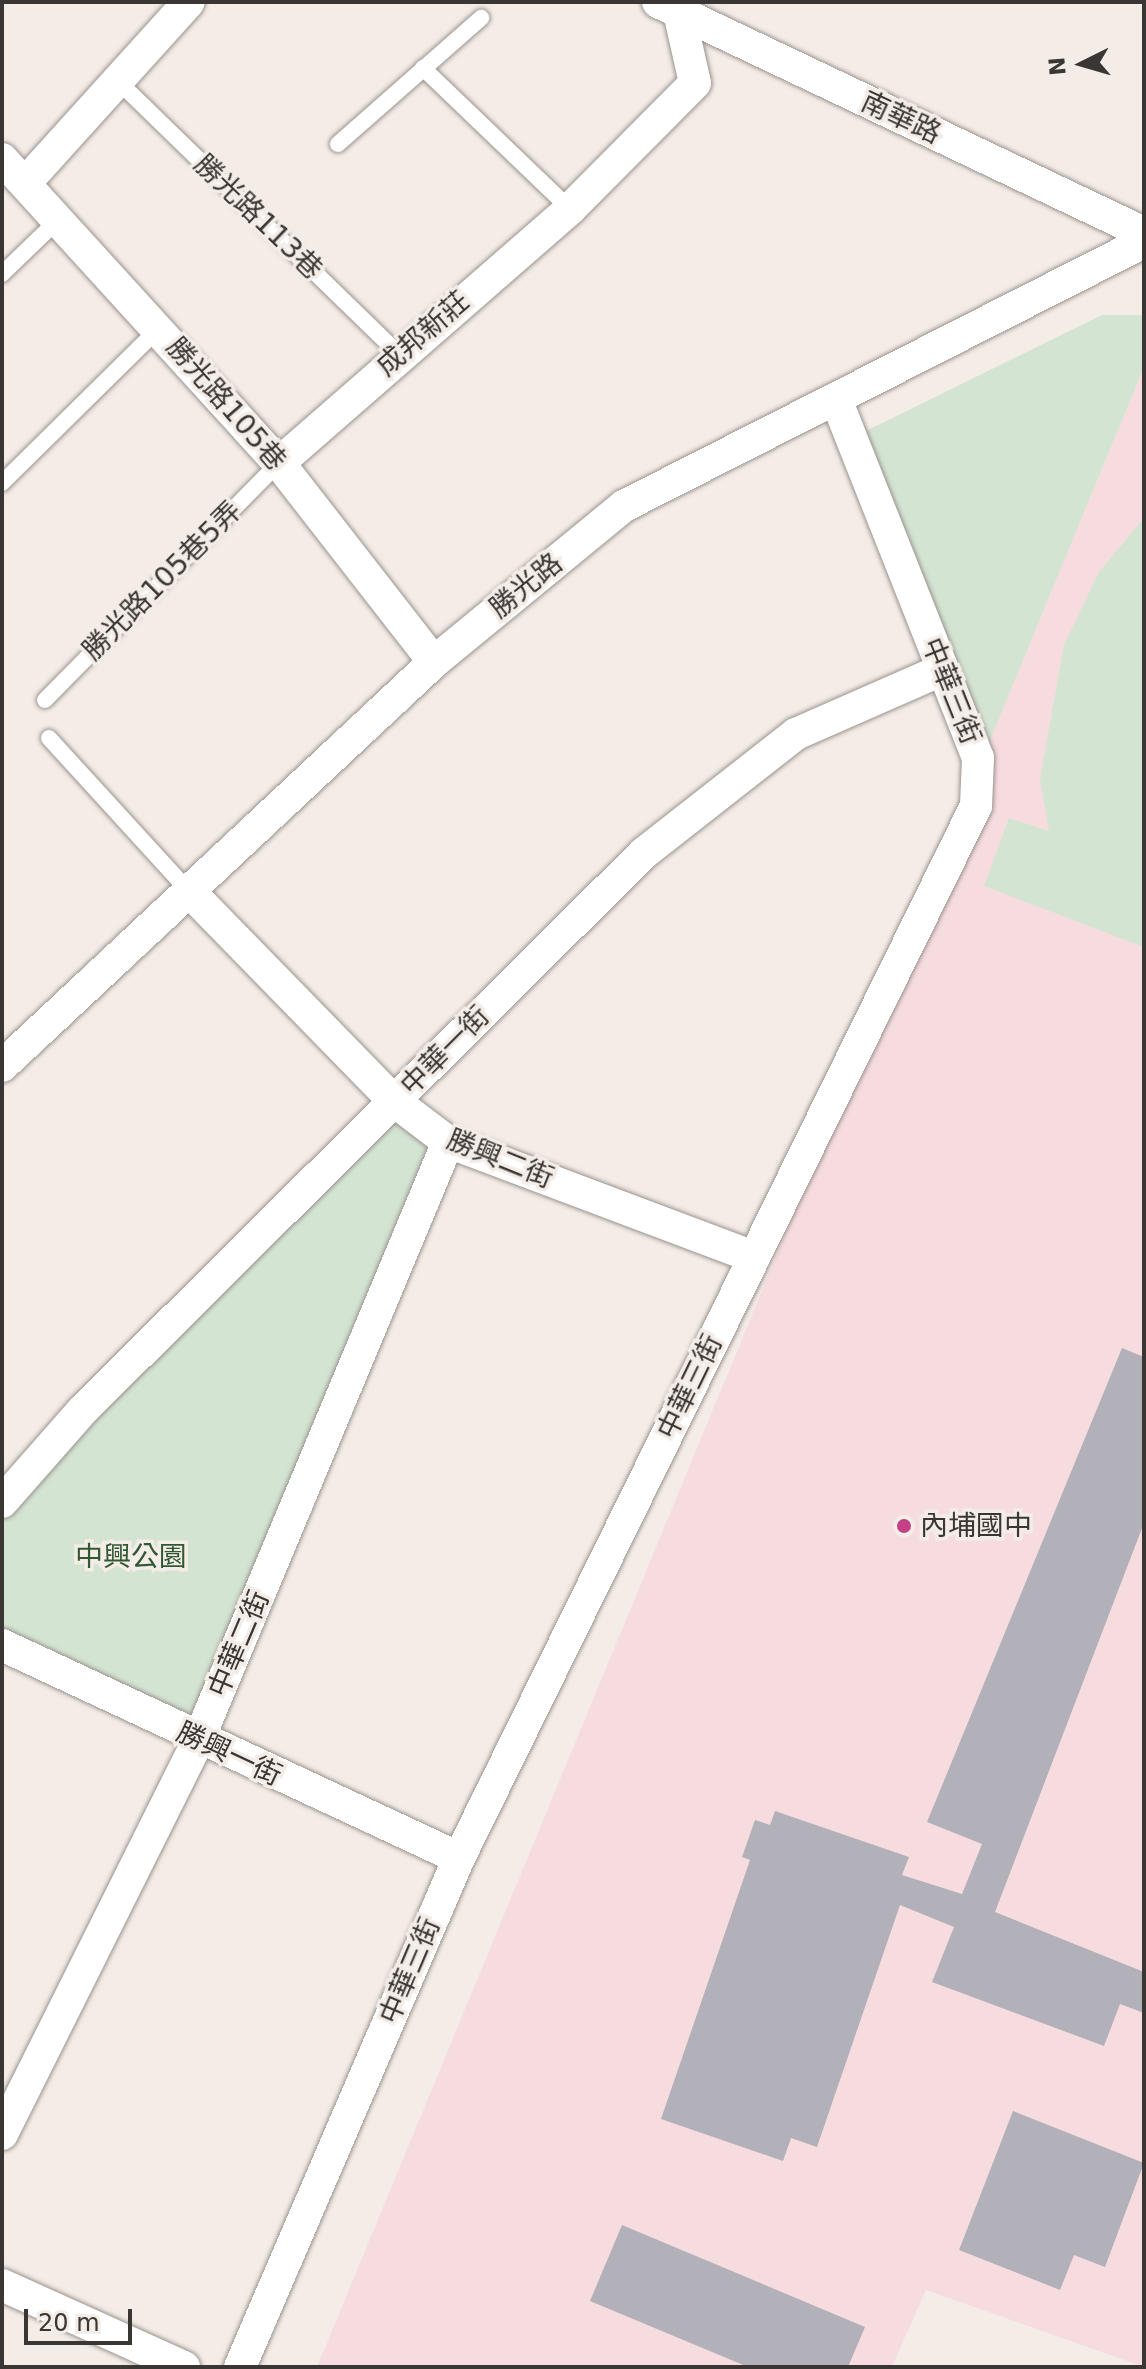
<!DOCTYPE html>
<html>
<head>
<meta charset="utf-8">
<style>
	body { margin:0 }
	#map { position:relative; width:1146px; height:2369px; overflow:hidden; background:#f4ece6; font-family:"DejaVu Sans","Noto Sans TC",sans-serif }
	div>[style] { position:absolute }
	.education>* { inset:0; background:#f7dcdf }
	.green>* { inset:0; background:#d3e4d3 }
	.building>* { inset:0; background:#b2b0b8 }
	.roads { filter:drop-shadow(0 0 2px #9a938e) drop-shadow(0 0 2px #9a938e) }
	.lane>* { height:16px; margin:-8px; padding:0 8px; transform-origin:8px; border-radius:8px; background:#fff }
	.street>* { height:32px; margin:-16px; padding:0 16px; transform-origin:16px; border-radius:16px; background:#fff }
	.dots>* { width:22px; height:22px; translate:-50% -50%; box-sizing:border-box; border:4px solid #f4ece6; border-radius:50% }
	span { translate:-50% -50%; white-space:nowrap; text-align:center; line-height:1.15; -webkit-text-stroke:7px #f4ece6; paint-order:stroke }
	.street-label { font-size:28px; color:#393634 }
	.poi-label { font-size:28px; color:#393634 }
	.left { translate:0 -50%; text-align:left }
	.park-label { font-size:28px; color:#305933 }
	.frame { position:absolute; inset:0; border:4px solid #393634; pointer-events:none }
	.north { position:absolute; left:1042px; top:24px; width:80px; height:80px; -webkit-text-stroke:6px #f4ece6; paint-order:stroke; rotate:265deg; font-size:22px; font-weight:700; line-height:32px; text-align:center; color:#393634 }
	.north::after { content:''; display:block; margin:auto; width:28px; height:36px; background:#393634; clip-path:polygon(50% 0,100% 100%,50% 72%,0 100%) }
	.scale { position:absolute; left:24px; top:2309px; width:108px; height:36px; box-sizing:border-box; border:4px solid #393634; border-top:0; padding-left:10px; font-size:24px; line-height:28px; white-space:nowrap; color:#393634; -webkit-text-stroke:6px #f4ece6; paint-order:stroke }
</style>
</head>
<body>
<div id="map">
	<div class="education">
		<i style="clip-path:polygon(1144px 367px,1144px 2367px,926px 2290px,892px 2367px,317px 2367px)"></i>
	</div>
	<div class="green">
		<i style="clip-path:polygon(1102px 315px,1144px 315px,1144px 367px,981px 762px,864px 432px)"></i>
		<i style="clip-path:polygon(1144px 518px,1144px 947px,984px 886px,1009px 818px,1049px 831px,1040px 779px,1064px 645px,1099px 572px)"></i>
		<i style="clip-path:polygon(398px 1117px,434px 1148px,191px 1720px,2px 1631px,2px 1522px,97px 1417px)"></i>
	</div>
	<div class="building">
		<i style="clip-path:polygon(1122px 1348px,1144px 1357px,1144px 1523px,995px 1912px,1144px 1972px,1144px 2013px,1120px 2004px,1104px 2046px,932px 1982px,954px 1927px,900px 1905px,817px 2147px,791px 2138px,783px 2161px,661px 2119px,750px 1860px,742px 1857px,755px 1820px,770px 1825px,775px 1811px,909px 1857px,902px 1875px,962px 1894px,982px 1844px,927px 1822px)"></i>
		<i style="clip-path:polygon(1013px 2111px,1144px 2163px,1105px 2267px,1074px 2255px,1060px 2290px,959px 2250px)"></i>
		<i style="clip-path:polygon(622px 2225px,865px 2327px,848px 2367px,748px 2367px,590px 2301px)"></i>
	</div>
	<div class="roads">
		<div class="lane">
			<i style="left:423px;top:68px;width:204px;rotate:43.8deg"></i>
			<i style="left:118px;top:81px;width:390px;rotate:44.2deg"></i>
			<i style="left:338px;top:144px;width:191px;rotate:-41.4deg"></i>
			<i style="left:2px;top:274px;width:81px;rotate:-44deg"></i>
			<i style="left:2px;top:483px;width:221px;rotate:-44.6deg"></i>
			<i style="left:45px;top:700px;width:333px;rotate:-45.4deg"></i>
			<i style="left:49px;top:738px;width:206px;rotate:47.6deg"></i>
		</div>
		<div class="street">
			<i style="left:658px;top:2px;width:538px;rotate:25.42deg"></i>
			<i style="left:2px;top:159px;width:411px;rotate:47.7deg"></i>
			<i style="left:279px;top:463px;width:252px;rotate:52.1deg"></i>
			<i style="left:27px;top:181px;width:241px;rotate:-47.9deg"></i>
			<i style="left:279px;top:463px;width:386px;rotate:-41.1deg"></i>
			<i style="left:570px;top:209px;width:177px;rotate:-45.2deg"></i>
			<i style="left:695px;top:83px;width:73px;rotate:-102.7deg"></i>
			<i style="left:188px;top:890px;width:295px;rotate:45.7deg"></i>
			<i style="left:394px;top:1101px;width:68px;rotate:37.2deg"></i>
			<i style="left:448px;top:1142px;width:327px;rotate:20.6deg"></i>
			<i style="left:2px;top:1066px;width:591px;rotate:-43.08deg"></i>
			<i style="left:434px;top:662px;width:246px;rotate:-39.4deg"></i>
			<i style="left:624px;top:506px;width:583px;rotate:-26.92deg"></i>
			<i style="left:2px;top:1502px;width:121px;rotate:-48.7deg"></i>
			<i style="left:82px;top:1411px;width:792px;rotate:-44.8deg"></i>
			<i style="left:644px;top:853px;width:193px;rotate:-38.1deg"></i>
			<i style="left:796px;top:734px;width:159px;rotate:-23.7deg"></i>
			<i style="left:2px;top:1645px;width:504px;rotate:24.99deg"></i>
			<i style="left:2px;top:2134px;width:439px;rotate:-63.5deg"></i>
			<i style="left:198px;top:1741px;width:649px;rotate:-67.35deg"></i>
			<i style="left:2px;top:2285px;width:200px;rotate:24.3deg"></i>
			<i style="left:240px;top:2367px;width:554px;rotate:-66.72deg"></i>
			<i style="left:459px;top:1858px;width:1172px;rotate:-63.83deg"></i>
			<i style="left:976px;top:806px;width:48px;rotate:-87.6deg"></i>
			<i style="left:978px;top:758px;width:384px;rotate:-111.6deg"></i>
		</div>
	</div>
	<div class="dots">
		<i style="left:904px;top:1526px;background:#c44187"></i>
	</div>
	<div class="street-label">
		<span style="left:901px;top:118px;rotate:25deg">南華路</span>
		<span style="left:258px;top:217px;rotate:44deg">勝光路113巷</span>
		<span style="left:423px;top:334px;rotate:-41deg">成邦新莊</span>
		<span style="left:226px;top:404px;rotate:49deg">勝光路105巷</span>
		<span style="left:162px;top:581px;rotate:-45deg">勝光路105巷5弄</span>
		<span style="left:526px;top:586px;rotate:-39deg">勝光路</span>
		<span style="left:951px;top:691px;rotate:68deg">中華三街</span>
		<span style="left:445px;top:1051px;rotate:-45deg">中華一街</span>
		<span style="left:500px;top:1159px;rotate:22deg">勝興二街</span>
		<span style="left:690px;top:1387px;rotate:-64deg">中華三街</span>
		<span style="left:239px;top:1644px;rotate:-67deg">中華二街</span>
		<span style="left:229px;top:1754px;rotate:25deg">勝興一街</span>
		<span style="left:410px;top:1971px;rotate:-67deg">中華三街</span>
	</div>
	<div class="poi-label">
		<span class="left" style="left:920px;top:1526px">內埔國中</span>
	</div>
	<div class="park-label">
		<span style="left:131px;top:1557px">中興公園</span>
	</div>
	<div class="frame"></div>
	<div class="north">N</div>
	<div class="scale">20 m</div>
</div>
</body>
</html>
